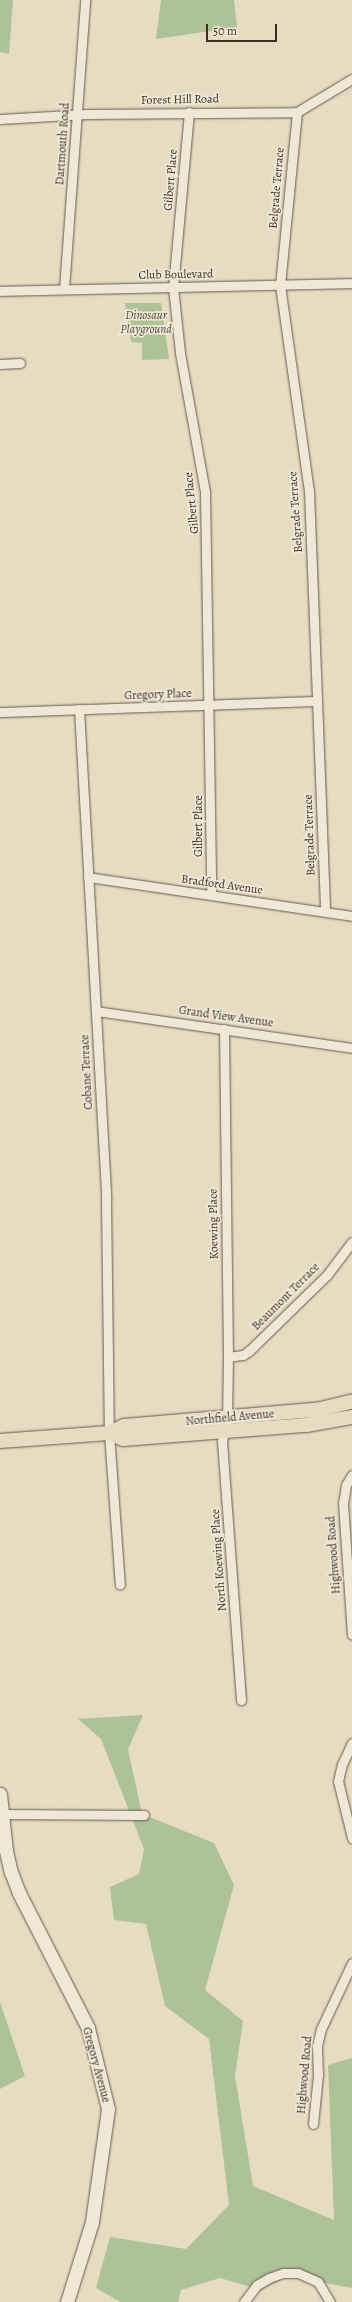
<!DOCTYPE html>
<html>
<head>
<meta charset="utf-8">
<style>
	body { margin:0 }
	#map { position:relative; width:352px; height:2302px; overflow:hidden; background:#e6dcc2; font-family:Alegreya,serif }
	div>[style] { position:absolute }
	.green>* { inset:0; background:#aec298 }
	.roads { filter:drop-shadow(0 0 1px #69574c) drop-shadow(0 0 1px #69574c) }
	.street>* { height:9px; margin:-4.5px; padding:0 4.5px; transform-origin:4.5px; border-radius:4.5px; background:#efe8d7 }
	.secondary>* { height:13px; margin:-6.5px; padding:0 6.5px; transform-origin:6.5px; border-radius:6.5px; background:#efe8d7 }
	.primary>* { height:14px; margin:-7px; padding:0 7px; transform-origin:7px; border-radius:7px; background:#e6dcc2 }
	span { translate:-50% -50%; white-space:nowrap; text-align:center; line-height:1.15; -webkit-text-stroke:3.5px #efe8d7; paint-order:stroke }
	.street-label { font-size:12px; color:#3f2b24 }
	.park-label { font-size:12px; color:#55493b; font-style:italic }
	.scale { position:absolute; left:206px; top:24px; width:71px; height:18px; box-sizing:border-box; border:2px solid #3f2b24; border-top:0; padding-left:5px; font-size:12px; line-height:14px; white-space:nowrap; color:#3f2b24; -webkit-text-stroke:3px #efe8d7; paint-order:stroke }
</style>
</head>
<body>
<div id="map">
	<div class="green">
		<i style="clip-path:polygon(0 0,13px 0,9px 54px,0 52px)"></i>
		<i style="clip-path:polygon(161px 0,234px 0,237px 27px,156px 39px)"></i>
		<i style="clip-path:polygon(125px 303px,161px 303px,169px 359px,142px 360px,142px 343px,131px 342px)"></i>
		<i style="clip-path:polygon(143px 1715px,128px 1749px,142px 1814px,214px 1843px,234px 1885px,205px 1990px,243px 2021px,235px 2076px,253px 2186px,334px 2220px,328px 2065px,352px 2058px,352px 2288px,288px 2276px,261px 2290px,220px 2278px,181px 2290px,178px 2302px,120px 2302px,96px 2288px,110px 2237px,186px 2249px,229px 2205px,209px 2039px,165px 2006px,146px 1924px,114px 1920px,110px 1887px,139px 1874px,144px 1849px,101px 1739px,78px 1719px)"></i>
		<i style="clip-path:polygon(0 2002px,25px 2076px,0 2089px)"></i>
	</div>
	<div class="roads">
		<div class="street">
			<i style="left:189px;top:112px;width:176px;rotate:95.2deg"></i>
			<i style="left:173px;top:287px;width:66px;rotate:83.9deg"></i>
			<i style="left:180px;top:353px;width:141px;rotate:79.8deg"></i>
			<i style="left:205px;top:492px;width:403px;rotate:89.1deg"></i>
			<i style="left:297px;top:112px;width:174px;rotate:95.6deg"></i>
			<i style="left:280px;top:285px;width:208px;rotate:82deg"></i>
			<i style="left:309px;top:491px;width:421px;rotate:87.8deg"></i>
			<i style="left:0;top:119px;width:87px;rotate:-3.3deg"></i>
			<i style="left:87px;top:114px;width:210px;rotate:-0.5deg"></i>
			<i style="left:297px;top:112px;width:64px;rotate:-31deg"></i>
			<i style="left:64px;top:289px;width:290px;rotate:-85.8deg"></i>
			<i style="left:0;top:291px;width:352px;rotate:-1.3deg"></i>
			<i style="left:0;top:364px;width:20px;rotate:-3deg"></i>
			<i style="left:79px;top:709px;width:490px;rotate:86.8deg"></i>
			<i style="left:106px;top:1198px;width:235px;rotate:89.3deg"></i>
			<i style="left:109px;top:1433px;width:152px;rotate:85.9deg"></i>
			<i style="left:0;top:712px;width:317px;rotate:-2deg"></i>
			<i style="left:88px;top:877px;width:267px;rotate:8.4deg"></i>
			<i style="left:96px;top:1011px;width:259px;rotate:8.2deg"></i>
			<i style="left:224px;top:1029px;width:328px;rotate:89.3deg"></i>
			<i style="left:228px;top:1357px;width:61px;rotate:90.9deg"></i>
			<i style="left:227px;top:1418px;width:24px;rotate:102deg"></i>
			<i style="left:222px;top:1441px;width:260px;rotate:85.8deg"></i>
			<i style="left:228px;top:1357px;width:15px;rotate:-8deg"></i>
			<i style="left:243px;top:1355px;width:7px;rotate:-34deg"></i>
			<i style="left:249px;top:1351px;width:109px;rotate:-44.3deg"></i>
			<i style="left:327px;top:1275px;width:41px;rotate:-52.9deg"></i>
			<i style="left:352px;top:1475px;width:12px;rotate:121deg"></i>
			<i style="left:346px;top:1485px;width:18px;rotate:99deg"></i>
			<i style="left:343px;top:1503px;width:132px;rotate:86.1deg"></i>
			<i style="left:352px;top:1743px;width:23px;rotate:115deg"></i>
			<i style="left:342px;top:1764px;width:17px;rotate:103deg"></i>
			<i style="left:338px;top:1781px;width:59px;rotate:76.2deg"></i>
			<i style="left:0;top:1814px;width:144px;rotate:0.4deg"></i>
			<i style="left:313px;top:2124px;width:49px;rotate:-84.2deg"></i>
			<i style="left:318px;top:2075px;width:29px;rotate:-92deg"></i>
			<i style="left:317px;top:2046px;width:17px;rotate:-77deg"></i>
			<i style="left:321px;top:2029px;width:73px;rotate:-64.8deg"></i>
			<i style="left:244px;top:2302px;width:21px;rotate:-53deg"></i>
			<i style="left:257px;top:2285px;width:14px;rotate:-30deg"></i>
			<i style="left:269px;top:2278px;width:15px;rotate:-20deg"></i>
			<i style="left:283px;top:2273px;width:15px"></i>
			<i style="left:298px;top:2273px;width:22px;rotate:24deg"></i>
			<i style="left:318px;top:2282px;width:23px;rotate:59deg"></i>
		</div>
		<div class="secondary">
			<i style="left:0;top:1794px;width:57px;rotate:84deg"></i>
			<i style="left:6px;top:1851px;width:22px;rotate:77deg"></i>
			<i style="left:11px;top:1872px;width:22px;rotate:69deg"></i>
			<i style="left:19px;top:1893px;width:152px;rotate:62.9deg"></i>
			<i style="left:88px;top:2028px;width:83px;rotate:76.1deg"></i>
			<i style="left:108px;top:2109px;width:114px;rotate:98.1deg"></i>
			<i style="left:92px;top:2222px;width:84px;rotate:107.4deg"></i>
		</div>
		<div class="primary">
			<i style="left:109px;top:1433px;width:15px;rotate:23deg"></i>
			<i style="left:123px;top:1439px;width:184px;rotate:-4.4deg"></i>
			<i style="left:306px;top:1425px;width:47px;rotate:-9.9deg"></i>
			<i style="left:0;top:1441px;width:109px;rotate:-4.2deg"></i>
			<i style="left:109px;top:1433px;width:17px;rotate:-25deg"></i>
			<i style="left:124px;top:1426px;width:193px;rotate:-4.8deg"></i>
			<i style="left:316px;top:1410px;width:37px;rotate:-13deg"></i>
		</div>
	</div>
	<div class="street-label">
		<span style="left:180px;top:100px;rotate:-1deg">Forest Hill Road</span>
		<span style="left:63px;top:144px;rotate:-86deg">Dartmouth Road</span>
		<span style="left:171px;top:180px;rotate:-85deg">Gilbert Place</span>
		<span style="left:277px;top:188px;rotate:-85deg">Belgrade Terrace</span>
		<span style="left:176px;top:275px;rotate:-1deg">Club Boulevard</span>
		<span style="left:192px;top:503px;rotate:-96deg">Gilbert Place</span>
		<span style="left:296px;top:512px;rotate:-94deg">Belgrade Terrace</span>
		<span style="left:158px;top:695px;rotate:-2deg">Gregory Place</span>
		<span style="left:199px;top:826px;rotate:-90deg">Gilbert Place</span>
		<span style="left:310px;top:835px;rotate:-92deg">Belgrade Terrace</span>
		<span style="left:222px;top:885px;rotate:8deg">Bradford Avenue</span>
		<span style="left:226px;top:1017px;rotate:8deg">Grand View Avenue</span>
		<span style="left:87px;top:1072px;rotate:-93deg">Cobane Terrace</span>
		<span style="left:214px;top:1224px;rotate:-91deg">Koewing Place</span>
		<span style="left:286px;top:1297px;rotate:-45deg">Beaumont Terrace</span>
		<span style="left:230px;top:1418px;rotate:-5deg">Northfield Avenue</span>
		<span style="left:334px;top:1555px;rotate:-94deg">Highwood Road</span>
		<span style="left:219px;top:1560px;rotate:-94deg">North Koewing Place</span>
		<span style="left:96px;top:2065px;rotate:75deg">Gregory Avenue</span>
		<span style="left:305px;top:2075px;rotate:-85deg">Highwood Road</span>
	</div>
	<div class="park-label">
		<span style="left:146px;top:323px">Dinosaur<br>Playground</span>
	</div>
	<div class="scale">50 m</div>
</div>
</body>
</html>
